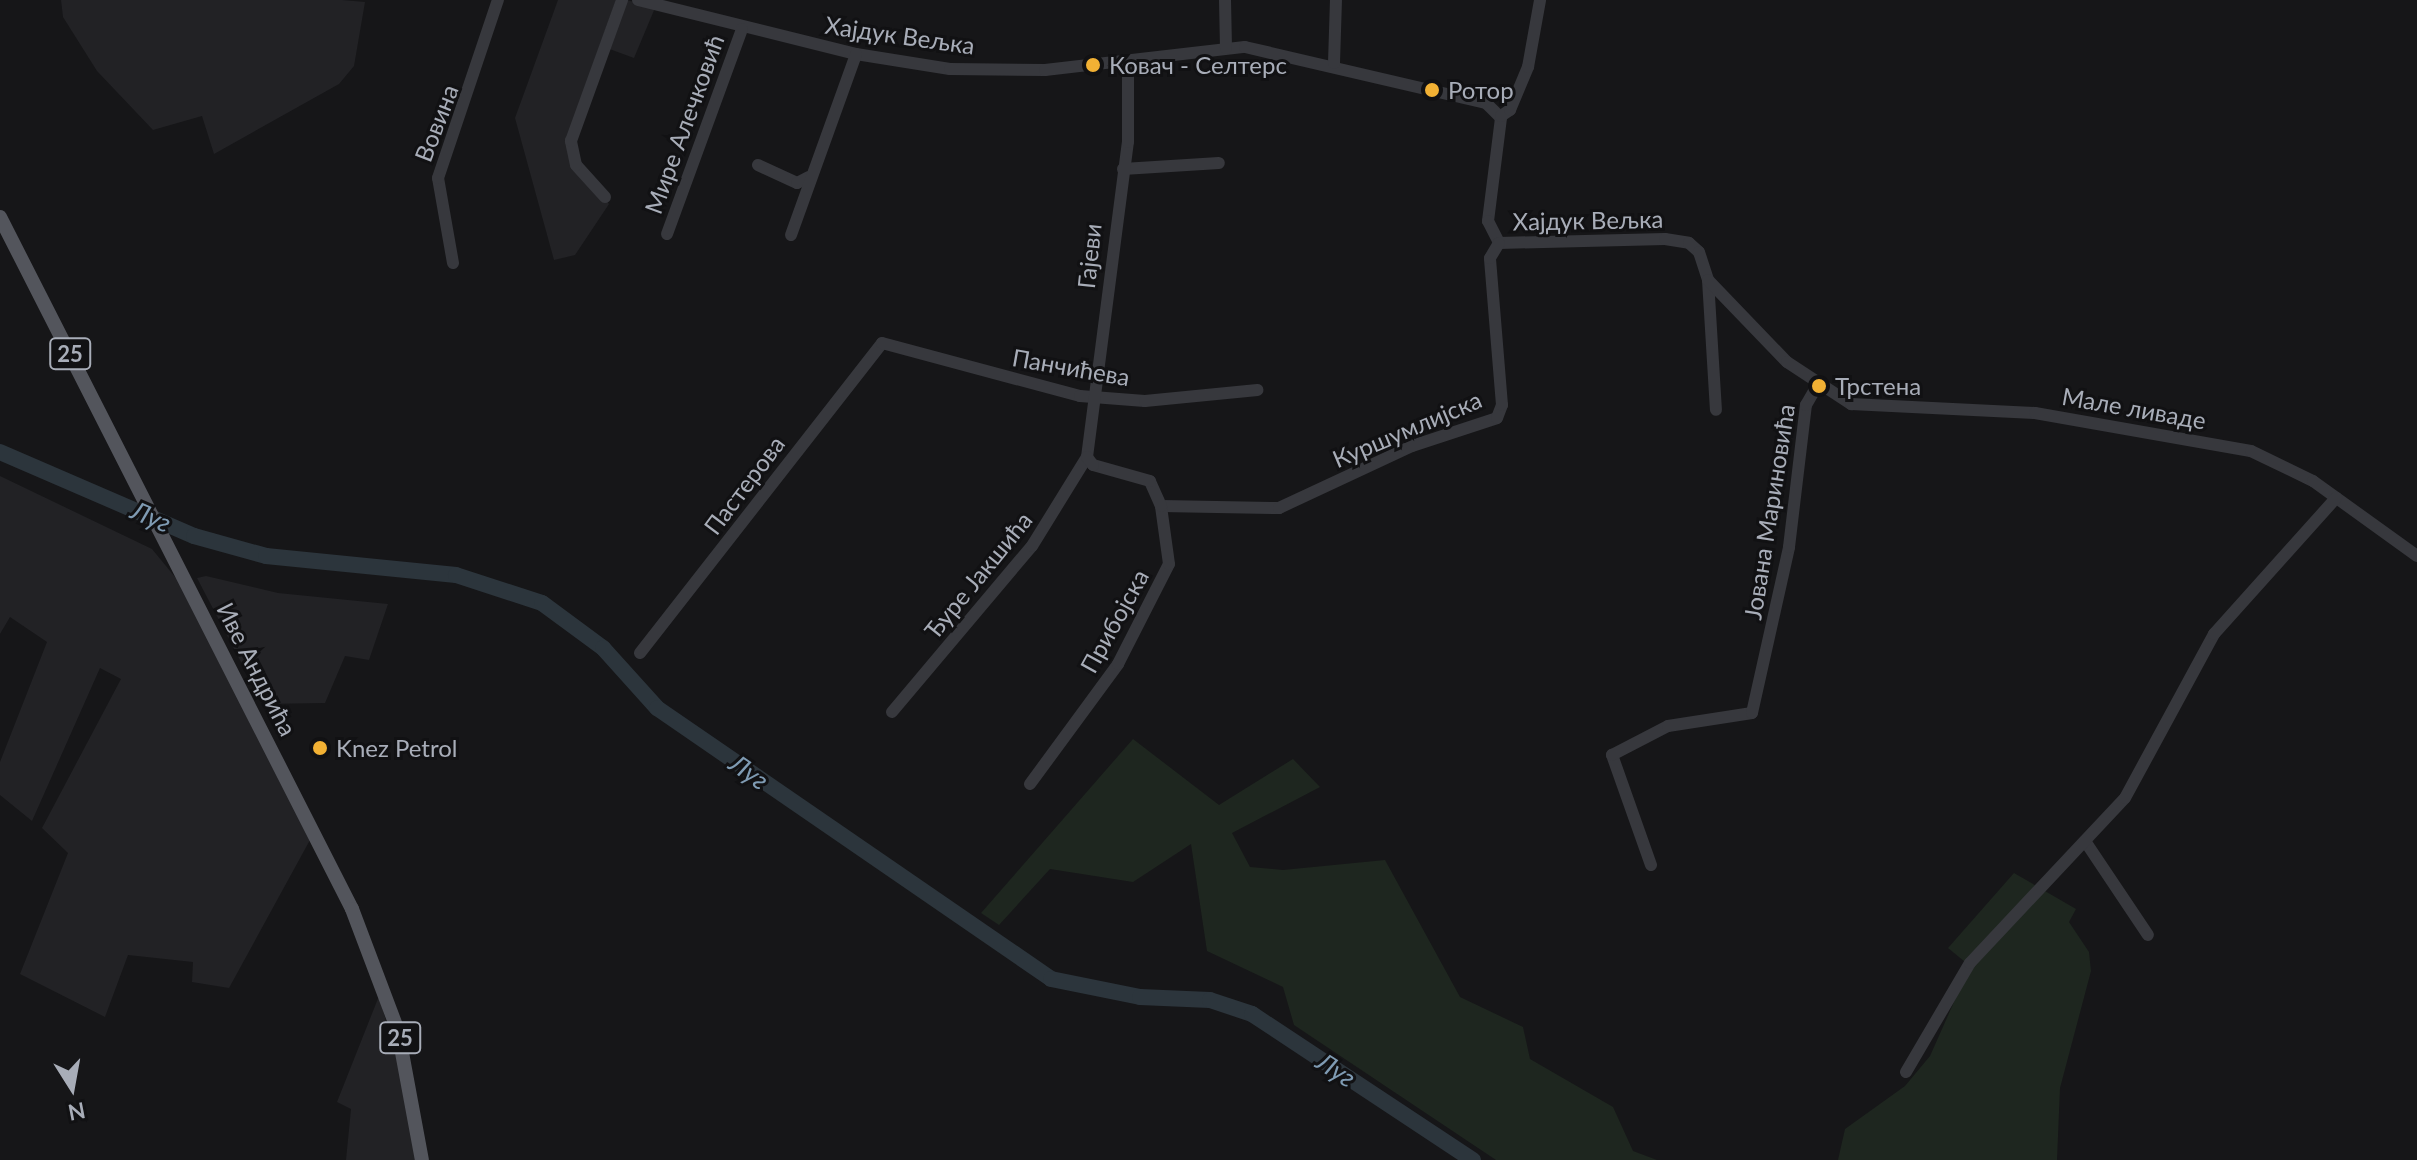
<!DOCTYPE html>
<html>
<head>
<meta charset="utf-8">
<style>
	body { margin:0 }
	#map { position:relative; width:2417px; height:1160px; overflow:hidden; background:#161618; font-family:Lato,sans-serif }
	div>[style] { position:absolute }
	.built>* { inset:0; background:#222225 }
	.green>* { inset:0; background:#1e261f }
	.river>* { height:16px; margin:-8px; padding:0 8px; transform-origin:8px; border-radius:8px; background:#2c353c }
	.minor>* { height:12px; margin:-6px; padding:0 6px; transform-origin:6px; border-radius:6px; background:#37383d }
	.major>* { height:14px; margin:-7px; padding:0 7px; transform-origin:7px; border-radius:7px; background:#53555c }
	.dots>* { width:22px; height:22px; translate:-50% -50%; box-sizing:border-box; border:4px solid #111113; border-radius:50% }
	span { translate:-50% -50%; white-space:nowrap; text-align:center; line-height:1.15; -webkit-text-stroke:6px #111113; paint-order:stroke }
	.shield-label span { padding:2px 6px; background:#111113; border:2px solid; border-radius:6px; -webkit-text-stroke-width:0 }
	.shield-label { font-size:22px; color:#a8adb8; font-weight:700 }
	.street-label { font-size:24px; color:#a8adb8 }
	.poi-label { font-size:24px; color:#a8adb8 }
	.left { translate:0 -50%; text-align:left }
	.water-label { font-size:26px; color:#7f9bb3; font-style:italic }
	.north { position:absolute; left:32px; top:1048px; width:80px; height:80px; -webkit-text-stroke:6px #111113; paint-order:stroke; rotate:169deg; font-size:22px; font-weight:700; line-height:32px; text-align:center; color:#a8adb8 }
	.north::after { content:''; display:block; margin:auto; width:28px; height:36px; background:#a8adb8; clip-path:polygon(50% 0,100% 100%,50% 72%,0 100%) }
</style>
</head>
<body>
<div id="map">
	<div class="built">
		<i style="clip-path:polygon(61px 0,342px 0,365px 2px,354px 66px,339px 84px,214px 154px,202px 116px,153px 130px,97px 71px,63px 17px)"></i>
		<i style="clip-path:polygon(558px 0,616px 0,566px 140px,576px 168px,609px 204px,575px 255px,554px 260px,515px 118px)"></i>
		<i style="clip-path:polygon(627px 0,655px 8px,634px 58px,604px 47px)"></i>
		<i style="clip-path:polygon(0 476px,152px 549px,189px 594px,310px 840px,229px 988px,192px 982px,193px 962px,128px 955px,105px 1017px,20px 974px,68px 853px,42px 828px,121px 679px,100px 668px,32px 821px,0 795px,0 762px,47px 642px,10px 617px,0 634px)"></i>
		<i style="clip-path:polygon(206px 576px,278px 593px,388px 604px,369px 660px,345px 656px,325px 703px,263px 704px,197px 578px)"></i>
		<i style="clip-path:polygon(379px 996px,404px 1085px,418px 1160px,346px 1160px,351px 1109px,337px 1102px)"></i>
	</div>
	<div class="green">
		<i style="clip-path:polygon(1133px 739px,1219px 805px,1293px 759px,1320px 787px,1232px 833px,1250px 867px,1283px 870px,1385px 860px,1460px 997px,1523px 1027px,1530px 1059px,1613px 1107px,1633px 1151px,1657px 1160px,1496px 1160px,1294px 1025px,1283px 987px,1207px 951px,1191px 844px,1133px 882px,1050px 869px,999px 925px,981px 913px)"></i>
		<i style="clip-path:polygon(2014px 873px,2076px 909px,2069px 922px,2089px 952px,2091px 971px,2060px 1088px,2057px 1160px,1838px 1160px,1845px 1129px,1905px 1086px,1930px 1056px,1970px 966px,1948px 948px)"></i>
	</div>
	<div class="river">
		<i style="left:0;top:452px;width:211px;rotate:23.4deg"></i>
		<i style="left:194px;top:536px;width:75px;rotate:15.5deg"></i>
		<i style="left:266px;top:556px;width:191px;rotate:5.7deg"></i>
		<i style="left:456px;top:575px;width:90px;rotate:18deg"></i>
		<i style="left:542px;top:603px;width:76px;rotate:36.4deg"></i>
		<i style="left:603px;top:648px;width:81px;rotate:48deg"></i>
		<i style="left:657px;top:708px;width:478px;rotate:34.5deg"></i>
		<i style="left:1051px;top:979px;width:91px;rotate:11.4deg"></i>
		<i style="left:1140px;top:997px;width:70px;rotate:2.5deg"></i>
		<i style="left:1210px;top:1000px;width:44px;rotate:18.4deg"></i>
		<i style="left:1252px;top:1014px;width:265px;rotate:33.5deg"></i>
	</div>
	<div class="minor">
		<i style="left:638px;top:0;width:225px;rotate:13.9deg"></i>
		<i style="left:856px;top:54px;width:95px;rotate:9.1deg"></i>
		<i style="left:950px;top:69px;width:95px;rotate:0.6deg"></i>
		<i style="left:1045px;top:70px;width:201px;rotate:-6.6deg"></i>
		<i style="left:1245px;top:47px;width:247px;rotate:13.1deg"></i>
		<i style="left:1486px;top:103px;width:21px;rotate:45deg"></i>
		<i style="left:1501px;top:118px;width:104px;rotate:97.2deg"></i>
		<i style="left:1488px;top:221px;width:25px;rotate:63deg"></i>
		<i style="left:1499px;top:243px;width:166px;rotate:-1.4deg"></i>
		<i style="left:1665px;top:239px;width:24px;rotate:9deg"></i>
		<i style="left:1689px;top:243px;width:13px;rotate:42deg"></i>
		<i style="left:1699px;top:252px;width:29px;rotate:72deg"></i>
		<i style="left:1708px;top:280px;width:130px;rotate:86.5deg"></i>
		<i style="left:1225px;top:0;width:48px;rotate:88.8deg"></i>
		<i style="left:1334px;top:63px;width:63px;rotate:-88.2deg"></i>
		<i style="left:1501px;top:116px;width:11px;rotate:-34deg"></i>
		<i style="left:1510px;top:110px;width:47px;rotate:-67.3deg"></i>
		<i style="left:1528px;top:67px;width:68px;rotate:-79.8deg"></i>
		<i style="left:758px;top:165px;width:43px;rotate:24.8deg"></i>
		<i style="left:797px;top:183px;width:13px;rotate:-27deg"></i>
		<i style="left:1123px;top:169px;width:96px;rotate:-3.6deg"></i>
		<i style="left:605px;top:197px;width:43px;rotate:-132.2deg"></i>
		<i style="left:576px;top:165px;width:25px;rotate:-102deg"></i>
		<i style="left:571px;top:141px;width:150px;rotate:-70.1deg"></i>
		<i style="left:667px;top:234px;width:218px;rotate:-69.9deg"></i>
		<i style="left:791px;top:235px;width:192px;rotate:-70.2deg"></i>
		<i style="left:453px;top:263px;width:86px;rotate:-100deg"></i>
		<i style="left:438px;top:178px;width:188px;rotate:-71.4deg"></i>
		<i style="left:1708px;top:280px;width:114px;rotate:46.1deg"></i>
		<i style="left:1787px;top:362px;width:77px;rotate:33.3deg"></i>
		<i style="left:1851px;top:404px;width:184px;rotate:2.8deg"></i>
		<i style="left:2035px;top:413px;width:219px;rotate:10deg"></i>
		<i style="left:2251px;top:451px;width:69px;rotate:25.8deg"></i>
		<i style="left:2313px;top:481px;width:128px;rotate:35.8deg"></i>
		<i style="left:1161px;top:506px;width:118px;rotate:1deg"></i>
		<i style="left:1279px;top:508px;width:147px;rotate:-25deg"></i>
		<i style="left:1412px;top:446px;width:89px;rotate:-18.2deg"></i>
		<i style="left:1497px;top:418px;width:14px;rotate:-69deg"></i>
		<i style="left:1502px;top:405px;width:147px;rotate:-94.7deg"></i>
		<i style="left:1490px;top:258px;width:17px;rotate:-59deg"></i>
		<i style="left:640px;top:653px;width:393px;rotate:-52deg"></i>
		<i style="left:882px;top:343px;width:205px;rotate:15deg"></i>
		<i style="left:1080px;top:396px;width:65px;rotate:4.4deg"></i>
		<i style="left:1145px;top:401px;width:113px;rotate:-5.6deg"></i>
		<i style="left:892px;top:712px;width:217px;rotate:-49.9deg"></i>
		<i style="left:1032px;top:546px;width:105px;rotate:-58.3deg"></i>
		<i style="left:1087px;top:457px;width:318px;rotate:-82.6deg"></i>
		<i style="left:1128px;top:142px;width:82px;rotate:-90deg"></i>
		<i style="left:1030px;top:784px;width:149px;rotate:-53.7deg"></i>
		<i style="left:1118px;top:664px;width:112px;rotate:-63deg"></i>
		<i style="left:1169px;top:564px;width:59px;rotate:-97.9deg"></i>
		<i style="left:1161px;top:506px;width:27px;rotate:-114deg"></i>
		<i style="left:1150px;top:481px;width:59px;rotate:-164.3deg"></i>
		<i style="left:1093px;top:465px;width:10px;rotate:-127deg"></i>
		<i style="left:2085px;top:841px;width:113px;rotate:56.2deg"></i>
		<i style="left:1651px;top:865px;width:117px;rotate:-109.5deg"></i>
		<i style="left:1612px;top:755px;width:63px;rotate:-27.4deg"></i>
		<i style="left:1668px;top:726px;width:85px;rotate:-8.8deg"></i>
		<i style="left:1752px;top:713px;width:170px;rotate:-77.4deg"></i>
		<i style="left:1789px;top:547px;width:143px;rotate:-83.2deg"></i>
		<i style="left:1806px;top:405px;width:22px;rotate:-60deg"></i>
		<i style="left:1906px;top:1072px;width:126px;rotate:-59.6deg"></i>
		<i style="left:1970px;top:963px;width:226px;rotate:-46.8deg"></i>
		<i style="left:2125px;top:798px;width:187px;rotate:-61.5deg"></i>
		<i style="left:2214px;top:634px;width:183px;rotate:-48.1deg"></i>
	</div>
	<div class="major">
		<i style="left:0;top:217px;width:776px;rotate:63.04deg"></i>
		<i style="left:352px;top:909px;width:130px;rotate:69.3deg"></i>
		<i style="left:398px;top:1031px;width:131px;rotate:79.5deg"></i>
	</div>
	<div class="dots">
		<i style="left:1093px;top:65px;background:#f2b134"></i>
		<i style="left:1432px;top:90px;background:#f2b134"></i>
		<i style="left:1819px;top:386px;background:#f2b134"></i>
		<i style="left:320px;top:748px;background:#f2b134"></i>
	</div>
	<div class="shield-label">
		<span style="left:70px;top:354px">25</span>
		<span style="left:400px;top:1038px">25</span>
	</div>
	<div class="street-label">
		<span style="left:900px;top:35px;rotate:8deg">Хајдук Вељка</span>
		<span style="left:436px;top:123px;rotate:-69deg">Вовина</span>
		<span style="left:684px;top:124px;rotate:-70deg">Мире Алечковић</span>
		<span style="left:1588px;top:220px;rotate:-1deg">Хајдук Вељка</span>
		<span style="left:1089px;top:256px;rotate:-84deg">Гајеви</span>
		<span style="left:1071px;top:367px;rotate:10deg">Панчићева</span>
		<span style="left:2134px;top:408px;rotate:10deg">Мале ливаде</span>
		<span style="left:1407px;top:429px;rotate:-23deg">Куршумлијска</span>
		<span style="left:744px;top:485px;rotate:-53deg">Пастерова</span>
		<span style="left:1769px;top:512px;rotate:-81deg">Јована Мариновића</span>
		<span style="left:978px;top:575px;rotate:-51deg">Ђуре Јакшића</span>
		<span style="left:1114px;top:621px;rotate:-61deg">Прибојска</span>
		<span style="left:257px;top:669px;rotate:63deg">Иве Андрића</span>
	</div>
	<div class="poi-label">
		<span class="left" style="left:1109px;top:65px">Ковач - Селтерс</span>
		<span class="left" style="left:1448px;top:90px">Ротор</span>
		<span class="left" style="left:1835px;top:386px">Трстена</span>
		<span class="left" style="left:336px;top:748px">Knez Petrol</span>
	</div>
	<div class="water-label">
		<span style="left:151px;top:517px;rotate:23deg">Луг</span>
		<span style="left:749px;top:772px;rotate:35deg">Луг</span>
		<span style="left:1336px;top:1070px;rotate:33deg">Луг</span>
	</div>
	<div class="north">N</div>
</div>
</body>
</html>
